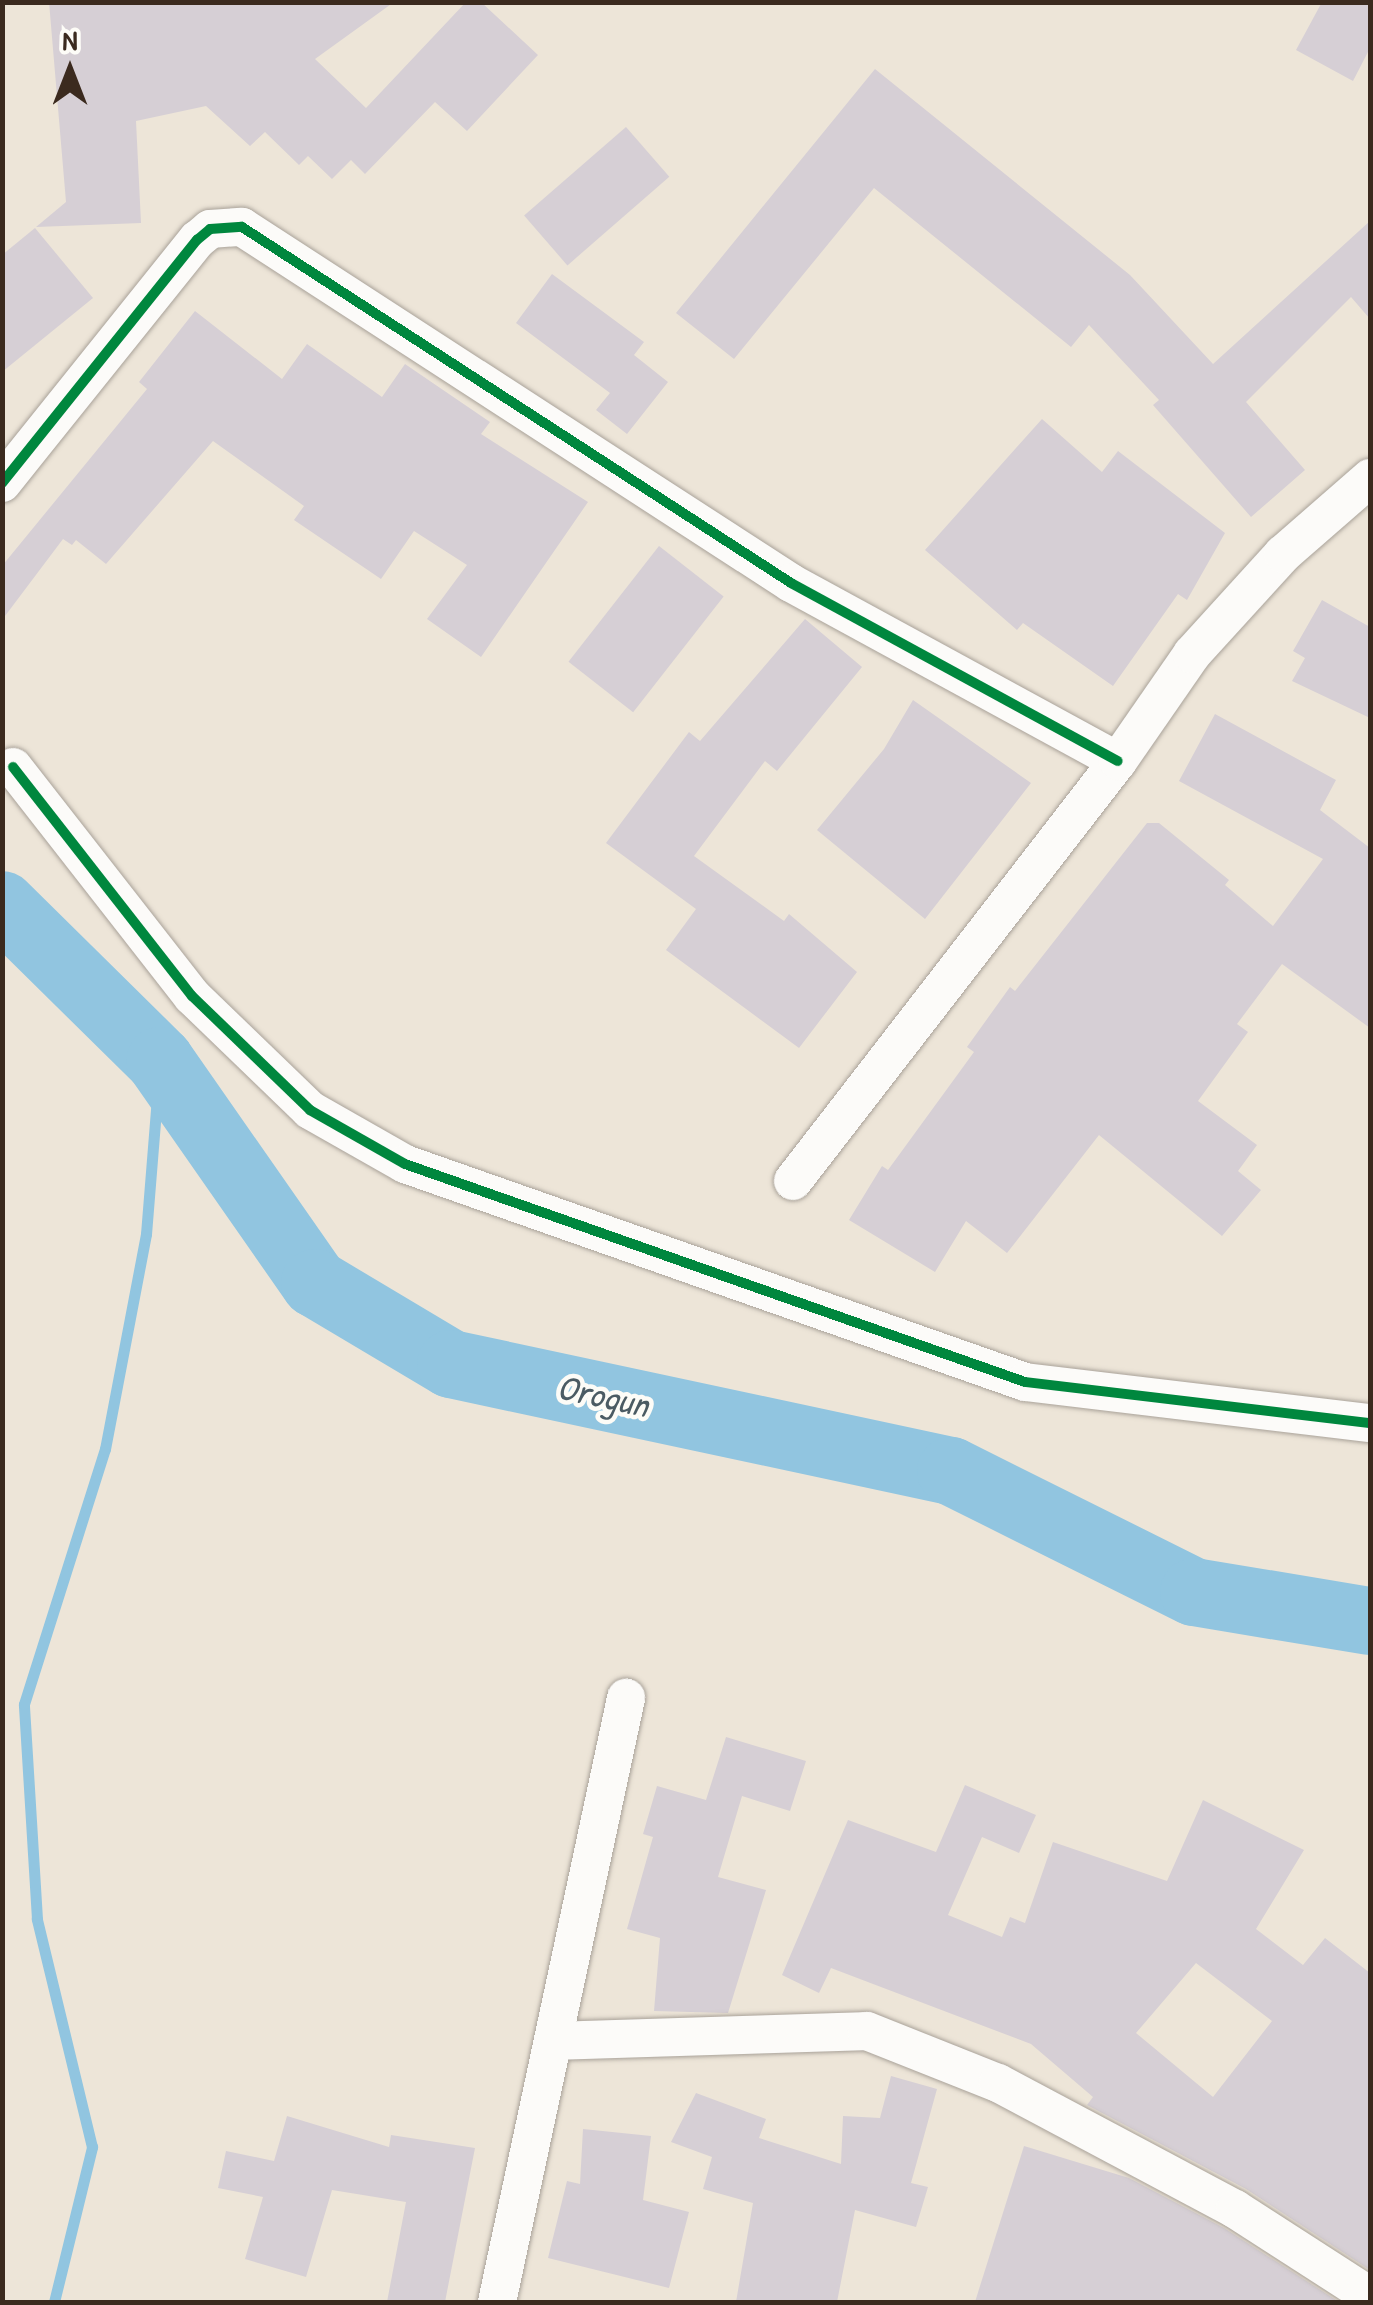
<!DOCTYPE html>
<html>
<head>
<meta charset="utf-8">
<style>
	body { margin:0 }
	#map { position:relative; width:1373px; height:2305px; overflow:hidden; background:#ede5d8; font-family:"Patrick Hand",sans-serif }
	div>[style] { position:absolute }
	.stream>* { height:11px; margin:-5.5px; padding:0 5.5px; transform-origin:5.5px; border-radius:5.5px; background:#91c5e0 }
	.river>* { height:68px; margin:-34px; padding:0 34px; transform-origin:34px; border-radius:34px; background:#91c5e0 }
	.building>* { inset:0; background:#d6cfd5; transform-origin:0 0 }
	.roads { filter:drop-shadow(0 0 2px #a9a299) drop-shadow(0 0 2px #a9a299) }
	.street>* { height:38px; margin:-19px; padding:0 19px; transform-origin:19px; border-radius:19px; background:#fcfbf9 }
	.cycleway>* { height:10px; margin:-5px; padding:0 5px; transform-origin:5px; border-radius:5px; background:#00873e }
	span { translate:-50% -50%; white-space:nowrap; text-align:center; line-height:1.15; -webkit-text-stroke:9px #fdfcf7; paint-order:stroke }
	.water-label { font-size:35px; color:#4b5b63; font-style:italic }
	.frame { position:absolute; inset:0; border:5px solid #3b2a1e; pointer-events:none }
	.north { position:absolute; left:20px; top:20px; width:100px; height:100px; -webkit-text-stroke:8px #fdfcf7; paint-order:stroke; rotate:0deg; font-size:28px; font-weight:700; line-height:40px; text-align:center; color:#3b2a1e }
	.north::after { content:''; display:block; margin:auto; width:35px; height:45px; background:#3b2a1e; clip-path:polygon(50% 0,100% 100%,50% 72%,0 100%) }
</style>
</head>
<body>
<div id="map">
	<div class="stream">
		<i style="left:54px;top:2302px;width:160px;rotate:-76.2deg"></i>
		<i style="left:92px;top:2147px;width:235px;rotate:-103.6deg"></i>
		<i style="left:37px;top:1919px;width:215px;rotate:-93.5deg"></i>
		<i style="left:24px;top:1704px;width:268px;rotate:-72.4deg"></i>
		<i style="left:105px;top:1449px;width:219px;rotate:-79.2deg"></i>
		<i style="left:146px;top:1234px;width:174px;rotate:-85.4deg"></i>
	</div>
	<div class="river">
		<i style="left:2px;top:905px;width:222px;rotate:44.6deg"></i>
		<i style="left:160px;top:1061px;width:271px;rotate:55.1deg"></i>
		<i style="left:315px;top:1283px;width:158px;rotate:30.8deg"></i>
		<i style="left:451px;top:1364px;width:511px;rotate:12.08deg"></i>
		<i style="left:951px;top:1471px;width:271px;rotate:26.5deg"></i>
		<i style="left:1194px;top:1592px;width:178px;rotate:9.4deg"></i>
	</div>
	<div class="building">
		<i style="clip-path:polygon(49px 2px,394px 2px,315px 59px,366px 108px,466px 2px,481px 2px,538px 55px,467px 131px,435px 102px,365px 174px,351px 160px,332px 179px,308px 156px,299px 165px,265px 132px,250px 146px,206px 106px,136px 121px,141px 223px,36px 227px,66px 202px)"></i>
		<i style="clip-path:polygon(1322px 2px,1370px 2px,1370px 48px,1353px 81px,1296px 50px)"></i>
		<i style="clip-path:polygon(875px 69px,1130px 275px,1213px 364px,1370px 221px,1370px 319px,1351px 297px,1246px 402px,1305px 470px,1251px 517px,1153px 405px,1159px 400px,1089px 325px,1071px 347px,874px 188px,734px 359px,676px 313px)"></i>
		<i style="left:626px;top:127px;width:66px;height:135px;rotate:49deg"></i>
		<i style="clip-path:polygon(35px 228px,93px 298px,2px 372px,2px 255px)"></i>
		<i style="clip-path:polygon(552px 274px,644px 342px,634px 355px,668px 382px,627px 434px,596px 410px,610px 393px,516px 323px)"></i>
		<i style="clip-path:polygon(195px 311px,282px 379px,307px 344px,382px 397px,405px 364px,490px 422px,481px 434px,588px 502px,481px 657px,427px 619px,467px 565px,414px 531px,381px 579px,294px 520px,304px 506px,213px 441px,106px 564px,76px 540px,72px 545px,63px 539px,2px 620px,2px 566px,147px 389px,139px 382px)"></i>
		<i style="clip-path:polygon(1042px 419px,1102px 472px,1118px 451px,1225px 533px,1187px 600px,1178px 594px,1113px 686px,1023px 623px,1017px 630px,925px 550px)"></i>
		<i style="left:659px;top:546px;width:82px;height:147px;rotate:38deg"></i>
		<i style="clip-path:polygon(1322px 600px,1370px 627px,1370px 718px,1292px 681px,1305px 658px,1293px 651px)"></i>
		<i style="clip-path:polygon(805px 619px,862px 667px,777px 771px,765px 761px,694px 856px,784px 921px,789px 914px,857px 972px,799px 1048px,666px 950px,696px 909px,606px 843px,689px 732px,700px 741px)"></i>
		<i style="clip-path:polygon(913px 700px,1031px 783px,925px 919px,817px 830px,884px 749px)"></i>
		<i style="clip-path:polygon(1215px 714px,1336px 780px,1320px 810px,1370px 848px,1370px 1028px,1282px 964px,1237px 1024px,1248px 1032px,1198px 1101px,1257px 1145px,1238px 1171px,1261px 1190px,1222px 1236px,1099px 1135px,1007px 1253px,966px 1221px,935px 1272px,849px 1220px,882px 1166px,888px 1170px,974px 1052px,967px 1047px,1010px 987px,1015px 991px,1147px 823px,1159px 823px,1229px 880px,1225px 885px,1273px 926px,1323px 859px,1179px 781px)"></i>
		<i style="clip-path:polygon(726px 1737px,806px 1761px,790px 1811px,742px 1796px,718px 1877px,766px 1890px,728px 2013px,654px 2011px,660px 1938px,627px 1929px,653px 1837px,643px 1834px,657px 1786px,706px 1800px)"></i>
		<i style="clip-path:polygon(evenodd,965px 1785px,1036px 1815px,1019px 1853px,982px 1837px,948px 1915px,1002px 1937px,1010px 1917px,1025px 1923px,1053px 1842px,1167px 1881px,1203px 1800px,1304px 1850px,1256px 1929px,1303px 1965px,1325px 1938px,1370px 1973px,1370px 2270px,1246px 2189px,1087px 2105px,1093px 2097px,1031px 2044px,831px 1968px,819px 1993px,782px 1975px,848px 1820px,936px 1852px,965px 1785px,1196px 1963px,1272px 2021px,1213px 2097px,1136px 2033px,1196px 1963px)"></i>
		<i style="clip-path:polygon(891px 2076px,937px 2089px,911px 2183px,928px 2187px,916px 2227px,855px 2210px,837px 2302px,736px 2302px,753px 2203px,703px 2189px,712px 2157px,671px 2142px,696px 2093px,766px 2119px,759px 2138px,841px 2164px,843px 2116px,880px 2118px)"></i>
		<i style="clip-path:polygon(287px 2116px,389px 2147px,391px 2135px,475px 2148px,445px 2302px,387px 2302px,406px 2202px,332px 2190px,306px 2277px,245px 2259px,263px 2197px,218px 2188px,226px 2151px,274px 2161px)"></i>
		<i style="clip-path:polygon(583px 2129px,651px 2136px,643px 2200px,689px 2212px,669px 2288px,548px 2258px,567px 2181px,580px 2184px)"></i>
		<i style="clip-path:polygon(1024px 2146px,1129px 2178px,1224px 2228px,1339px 2302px,975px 2302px)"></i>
	</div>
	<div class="roads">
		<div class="street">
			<i style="left:2px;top:483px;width:312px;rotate:-51.3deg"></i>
			<i style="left:197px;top:240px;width:17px;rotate:-40deg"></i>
			<i style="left:210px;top:229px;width:32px;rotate:-4deg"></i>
			<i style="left:242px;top:227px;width:654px;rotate:32.96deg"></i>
			<i style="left:791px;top:583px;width:372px;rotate:28.6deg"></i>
			<i style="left:13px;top:767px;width:291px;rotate:52deg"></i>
			<i style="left:192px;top:996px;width:164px;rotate:44deg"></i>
			<i style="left:310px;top:1110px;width:109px;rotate:29.6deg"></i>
			<i style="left:405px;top:1164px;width:657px;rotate:19.37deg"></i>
			<i style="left:1025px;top:1382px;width:347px;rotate:6.8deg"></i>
			<i style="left:793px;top:1181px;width:531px;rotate:-52.27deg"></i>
			<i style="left:1118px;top:761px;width:130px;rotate:-55.3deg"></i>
			<i style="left:1192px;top:654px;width:135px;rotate:-47.7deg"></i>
			<i style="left:1283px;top:554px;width:116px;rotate:-41.1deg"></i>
			<i style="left:555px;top:2041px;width:312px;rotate:-1.8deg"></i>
			<i style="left:867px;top:2031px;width:141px;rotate:21.7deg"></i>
			<i style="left:998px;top:2083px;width:268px;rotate:28deg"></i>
			<i style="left:1235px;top:2209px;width:161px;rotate:32.8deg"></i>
			<i style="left:497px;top:2302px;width:618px;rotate:-77.94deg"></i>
		</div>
	</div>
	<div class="cycleway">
		<i style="left:2px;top:483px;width:312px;rotate:-51.3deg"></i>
		<i style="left:197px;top:240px;width:17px;rotate:-40deg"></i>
		<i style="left:210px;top:229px;width:32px;rotate:-4deg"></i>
		<i style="left:242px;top:227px;width:654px;rotate:32.96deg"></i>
		<i style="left:791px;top:583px;width:372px;rotate:28.6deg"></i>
		<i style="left:13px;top:767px;width:291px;rotate:52deg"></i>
		<i style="left:192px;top:996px;width:164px;rotate:44deg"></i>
		<i style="left:310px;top:1110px;width:109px;rotate:29.6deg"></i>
		<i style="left:405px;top:1164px;width:657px;rotate:19.37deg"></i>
		<i style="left:1025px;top:1382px;width:347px;rotate:6.8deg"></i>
	</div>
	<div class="water-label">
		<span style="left:603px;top:1396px;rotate:12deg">Orogun</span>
	</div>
	<div class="frame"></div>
	<div class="north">N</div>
</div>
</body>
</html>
